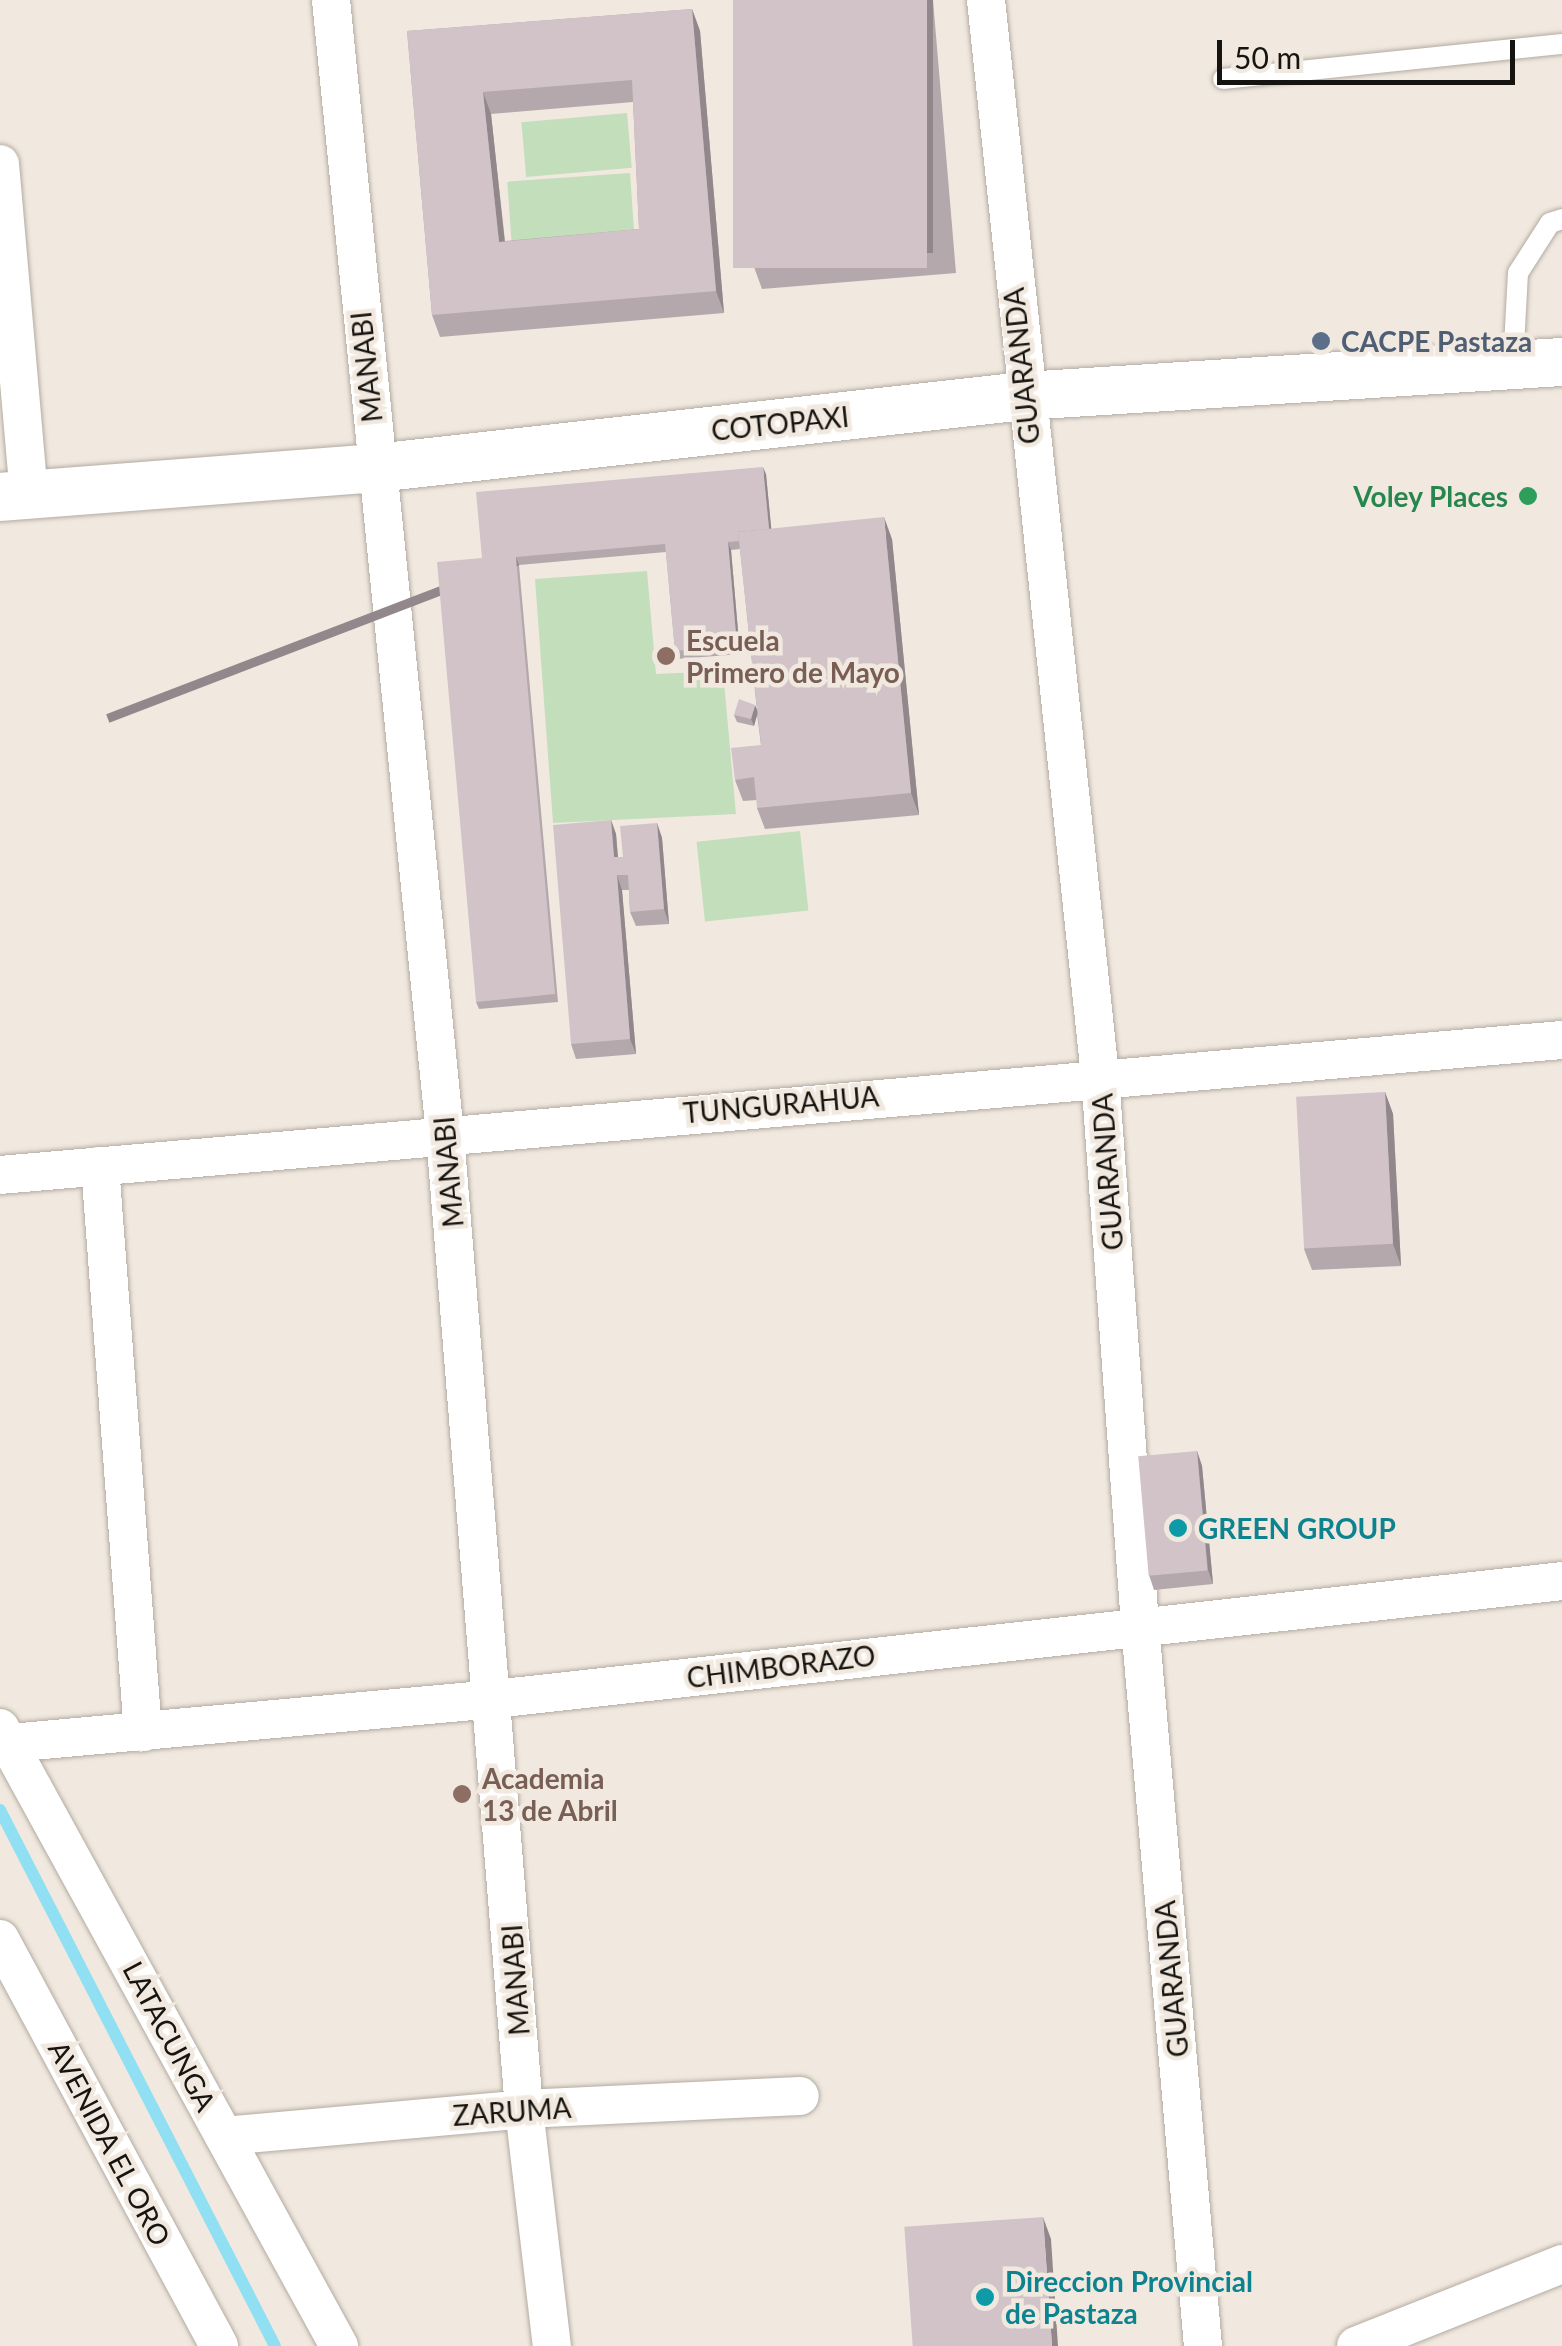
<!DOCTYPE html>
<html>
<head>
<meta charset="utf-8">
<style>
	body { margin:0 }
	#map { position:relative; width:1562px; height:2346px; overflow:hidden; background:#f1e9df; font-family:Lato,sans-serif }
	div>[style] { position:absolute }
	.green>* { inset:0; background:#c3deba; transform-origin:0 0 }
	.stream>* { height:12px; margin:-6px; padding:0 6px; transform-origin:6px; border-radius:6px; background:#90dff2 }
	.roads { filter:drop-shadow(0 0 2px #b3aba2) drop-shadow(0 0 2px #b3aba2) }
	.service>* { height:20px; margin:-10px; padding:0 10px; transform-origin:10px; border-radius:10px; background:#fff }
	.minor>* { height:38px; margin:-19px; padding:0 19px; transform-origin:19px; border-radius:19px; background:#fff }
	.tertiary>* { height:48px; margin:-24px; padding:0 24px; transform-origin:24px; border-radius:24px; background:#fff }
	.wall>* { inset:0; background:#b4a8ac }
	.shaded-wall>* { inset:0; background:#92888c; transform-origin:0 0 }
	.building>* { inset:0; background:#d1c3c8; transform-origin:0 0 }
	.dots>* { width:28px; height:28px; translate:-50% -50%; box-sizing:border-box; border:5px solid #f1e9df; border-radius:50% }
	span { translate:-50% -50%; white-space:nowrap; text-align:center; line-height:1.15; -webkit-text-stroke:9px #f1e9df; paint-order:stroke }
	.service-label { font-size:28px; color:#4e5e75; font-weight:700 }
	.left { translate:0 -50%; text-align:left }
	.street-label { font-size:28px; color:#161410 }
	.leisure-label { font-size:28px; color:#27864d; font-weight:700 }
	.right { translate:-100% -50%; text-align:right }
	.education-label { font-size:28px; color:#785e54; font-weight:700 }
	.culture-label { font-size:28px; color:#0d838f; font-weight:700 }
	.scale { position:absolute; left:1217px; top:40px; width:298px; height:45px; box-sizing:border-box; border:5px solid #161410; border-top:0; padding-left:12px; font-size:30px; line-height:35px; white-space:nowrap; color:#161410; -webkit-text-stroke:8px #f1e9df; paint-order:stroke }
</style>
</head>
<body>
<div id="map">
	<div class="green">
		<i style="left:627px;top:113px;width:55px;height:106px;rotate:85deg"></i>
		<i style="left:630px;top:173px;width:71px;height:123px;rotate:86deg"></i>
		<i style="clip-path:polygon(647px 571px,656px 674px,723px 671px,736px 814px,553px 823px,535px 579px)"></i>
		<i style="left:800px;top:831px;width:80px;height:104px;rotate:84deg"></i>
	</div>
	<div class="stream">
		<i style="left:0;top:1810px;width:602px;rotate:62.84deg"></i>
	</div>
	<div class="roads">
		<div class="service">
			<i style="left:1223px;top:79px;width:341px;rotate:-5.9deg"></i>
			<i style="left:1513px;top:365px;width:92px;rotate:-86.9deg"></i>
			<i style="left:1518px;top:273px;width:59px;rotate:-57.4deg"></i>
			<i style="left:1550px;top:223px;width:13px;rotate:-18deg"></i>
		</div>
		<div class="minor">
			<i style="left:331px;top:0;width:1141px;rotate:84.26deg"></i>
			<i style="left:445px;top:1135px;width:977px;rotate:85.36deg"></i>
			<i style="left:524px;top:2109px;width:239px;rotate:83.3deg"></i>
			<i style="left:986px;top:0;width:1082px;rotate:83.95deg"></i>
			<i style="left:1100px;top:1076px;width:550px;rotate:85.83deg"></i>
			<i style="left:1140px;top:1625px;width:724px;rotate:85.01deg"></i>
			<i style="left:0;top:164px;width:332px;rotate:85deg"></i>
			<i style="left:100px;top:1166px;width:568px;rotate:85.66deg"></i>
			<i style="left:0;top:1175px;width:1568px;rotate:-4.94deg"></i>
			<i style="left:0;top:1728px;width:705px;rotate:61.25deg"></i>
			<i style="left:0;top:1744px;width:496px;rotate:-5.2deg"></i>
			<i style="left:494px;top:1699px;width:1074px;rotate:-6.3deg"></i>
			<i style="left:0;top:1939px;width:462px;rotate:61.7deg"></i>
			<i style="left:224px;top:2136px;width:301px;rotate:-5.1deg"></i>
			<i style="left:524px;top:2109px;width:276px;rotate:-2.7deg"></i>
			<i style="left:1356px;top:2346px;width:222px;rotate:-21.7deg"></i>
		</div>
		<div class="tertiary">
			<i style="left:0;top:497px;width:377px;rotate:-4.4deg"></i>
			<i style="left:376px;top:468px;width:652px;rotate:-6.34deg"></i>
			<i style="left:1024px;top:396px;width:539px;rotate:-3.62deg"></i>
		</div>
	</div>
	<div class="wall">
		<i style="clip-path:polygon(933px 0,956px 273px,762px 289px,754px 267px)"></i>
		<i style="clip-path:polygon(evenodd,692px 9px,700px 31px,724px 313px,440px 337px,432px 315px,407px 31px,692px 9px,633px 102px,639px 229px,505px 241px,491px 114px,633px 102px)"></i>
		<i style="clip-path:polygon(766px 474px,771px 529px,892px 539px,919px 815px,765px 829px,757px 808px,757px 800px,743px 801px,735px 780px,761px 745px,757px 714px,754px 726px,737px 722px,734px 715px,757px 710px,740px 549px,731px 550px,740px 654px,677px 659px,675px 651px,666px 552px,519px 565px,558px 1002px,479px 1009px,476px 1002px,482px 558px)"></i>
		<i style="clip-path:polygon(611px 820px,616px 834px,618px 857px,623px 857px,657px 823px,662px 838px,669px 924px,636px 926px,630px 912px,629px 890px,622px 890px,636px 1054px,576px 1059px,571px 1044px)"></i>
		<i style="clip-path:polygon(1385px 1092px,1393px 1114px,1401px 1266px,1312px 1270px,1304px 1249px)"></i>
		<i style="clip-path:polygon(1197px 1451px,1202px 1466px,1213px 1584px,1154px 1590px,1149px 1575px)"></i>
	</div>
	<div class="shaded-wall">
		<i style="left:927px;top:0;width:6px;height:253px"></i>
		<i style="clip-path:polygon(692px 9px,700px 31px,724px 313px,716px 291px)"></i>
		<i style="clip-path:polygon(483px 92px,491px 114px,507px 263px,499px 242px)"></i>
		<i style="clip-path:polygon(763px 467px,766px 474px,773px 546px,770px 539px)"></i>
		<i style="clip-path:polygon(884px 517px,892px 539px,919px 815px,911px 793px)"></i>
		<i style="clip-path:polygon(728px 542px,731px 550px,740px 654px,737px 646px)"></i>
		<i style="left:516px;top:557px;width:9px;height:439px;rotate:69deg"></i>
		<i style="clip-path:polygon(755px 705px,758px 712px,754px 726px,751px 719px)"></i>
		<i style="clip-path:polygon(611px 820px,616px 834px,619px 872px,614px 857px)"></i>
		<i style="clip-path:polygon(657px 823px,662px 838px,669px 924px,664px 909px)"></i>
		<i style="clip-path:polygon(617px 875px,622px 890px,636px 1054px,630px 1039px)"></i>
		<i style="clip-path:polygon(1385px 1092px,1393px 1114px,1401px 1266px,1393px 1244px)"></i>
		<i style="clip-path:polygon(1197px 1451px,1202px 1466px,1213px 1584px,1208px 1570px)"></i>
		<i style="clip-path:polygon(1043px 2217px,1051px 2239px,1058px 2346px,1052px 2346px)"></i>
	</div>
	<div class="building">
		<i style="left:733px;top:0;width:194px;height:268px"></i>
		<i style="clip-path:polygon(evenodd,692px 9px,716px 291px,432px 315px,407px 31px,692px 9px,632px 80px,639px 229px,499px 242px,483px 92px,632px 80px)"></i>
		<i style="clip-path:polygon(763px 467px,769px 529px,738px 532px,739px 541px,728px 542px,737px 646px,675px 651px,665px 544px,516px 557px,555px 994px,476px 1002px,437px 562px,482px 558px,476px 492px)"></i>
		<i style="clip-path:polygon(884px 517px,911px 793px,757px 808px,754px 777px,735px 780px,731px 748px,761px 745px,738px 532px)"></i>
		<i style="clip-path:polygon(739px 699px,755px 705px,751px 719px,734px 715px)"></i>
		<i style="clip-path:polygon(611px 820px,614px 857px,623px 857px,620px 826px,657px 823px,664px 909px,630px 912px,628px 875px,617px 875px,630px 1039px,571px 1044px,553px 825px)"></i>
		<i style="left:1385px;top:1092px;width:152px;height:89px;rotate:87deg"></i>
		<i style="left:1197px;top:1451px;width:120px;height:59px;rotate:85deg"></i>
		<i style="left:1043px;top:2217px;width:129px;height:139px;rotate:86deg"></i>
	</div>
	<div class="dots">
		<i style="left:1321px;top:341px;background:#5c6f8a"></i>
		<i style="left:1528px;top:496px;background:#2e9e5b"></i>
		<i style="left:666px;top:656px;background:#8d6e63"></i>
		<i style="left:1178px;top:1528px;background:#0f9aa8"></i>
		<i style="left:462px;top:1794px;background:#8d6e63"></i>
		<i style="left:985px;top:2297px;background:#0f9aa8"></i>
	</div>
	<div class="service-label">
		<span class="left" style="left:1341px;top:341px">CACPE Pastaza</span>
	</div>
	<div class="street-label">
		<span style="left:1021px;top:366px;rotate:-96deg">GUARANDA</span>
		<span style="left:366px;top:367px;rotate:-96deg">MANABI</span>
		<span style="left:780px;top:423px;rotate:-6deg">COTOPAXI</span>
		<span style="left:781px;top:1104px;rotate:-5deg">TUNGURAHUA</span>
		<span style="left:448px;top:1172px;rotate:-95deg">MANABI</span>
		<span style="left:1107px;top:1172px;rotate:-94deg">GUARANDA</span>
		<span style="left:781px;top:1666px;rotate:-7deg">CHIMBORAZO</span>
		<span style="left:1171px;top:1979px;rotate:-95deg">GUARANDA</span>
		<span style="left:515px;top:1980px;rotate:-94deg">MANABI</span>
		<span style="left:170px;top:2036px;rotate:62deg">LATACUNGA</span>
		<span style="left:512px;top:2111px;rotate:-4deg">ZARUMA</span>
		<span style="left:110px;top:2143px;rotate:62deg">AVENIDA EL ORO</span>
	</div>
	<div class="leisure-label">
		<span class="right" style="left:1508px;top:496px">Voley Places</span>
	</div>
	<div class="education-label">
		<span class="left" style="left:686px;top:656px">Escuela<br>Primero de Mayo</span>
		<span class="left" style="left:482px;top:1794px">Academia<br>13 de Abril</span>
	</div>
	<div class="culture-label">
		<span class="left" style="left:1198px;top:1528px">GREEN GROUP</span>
		<span class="left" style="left:1005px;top:2297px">Direccion Provincial<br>de Pastaza</span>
	</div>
	<div class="scale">50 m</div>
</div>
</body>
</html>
